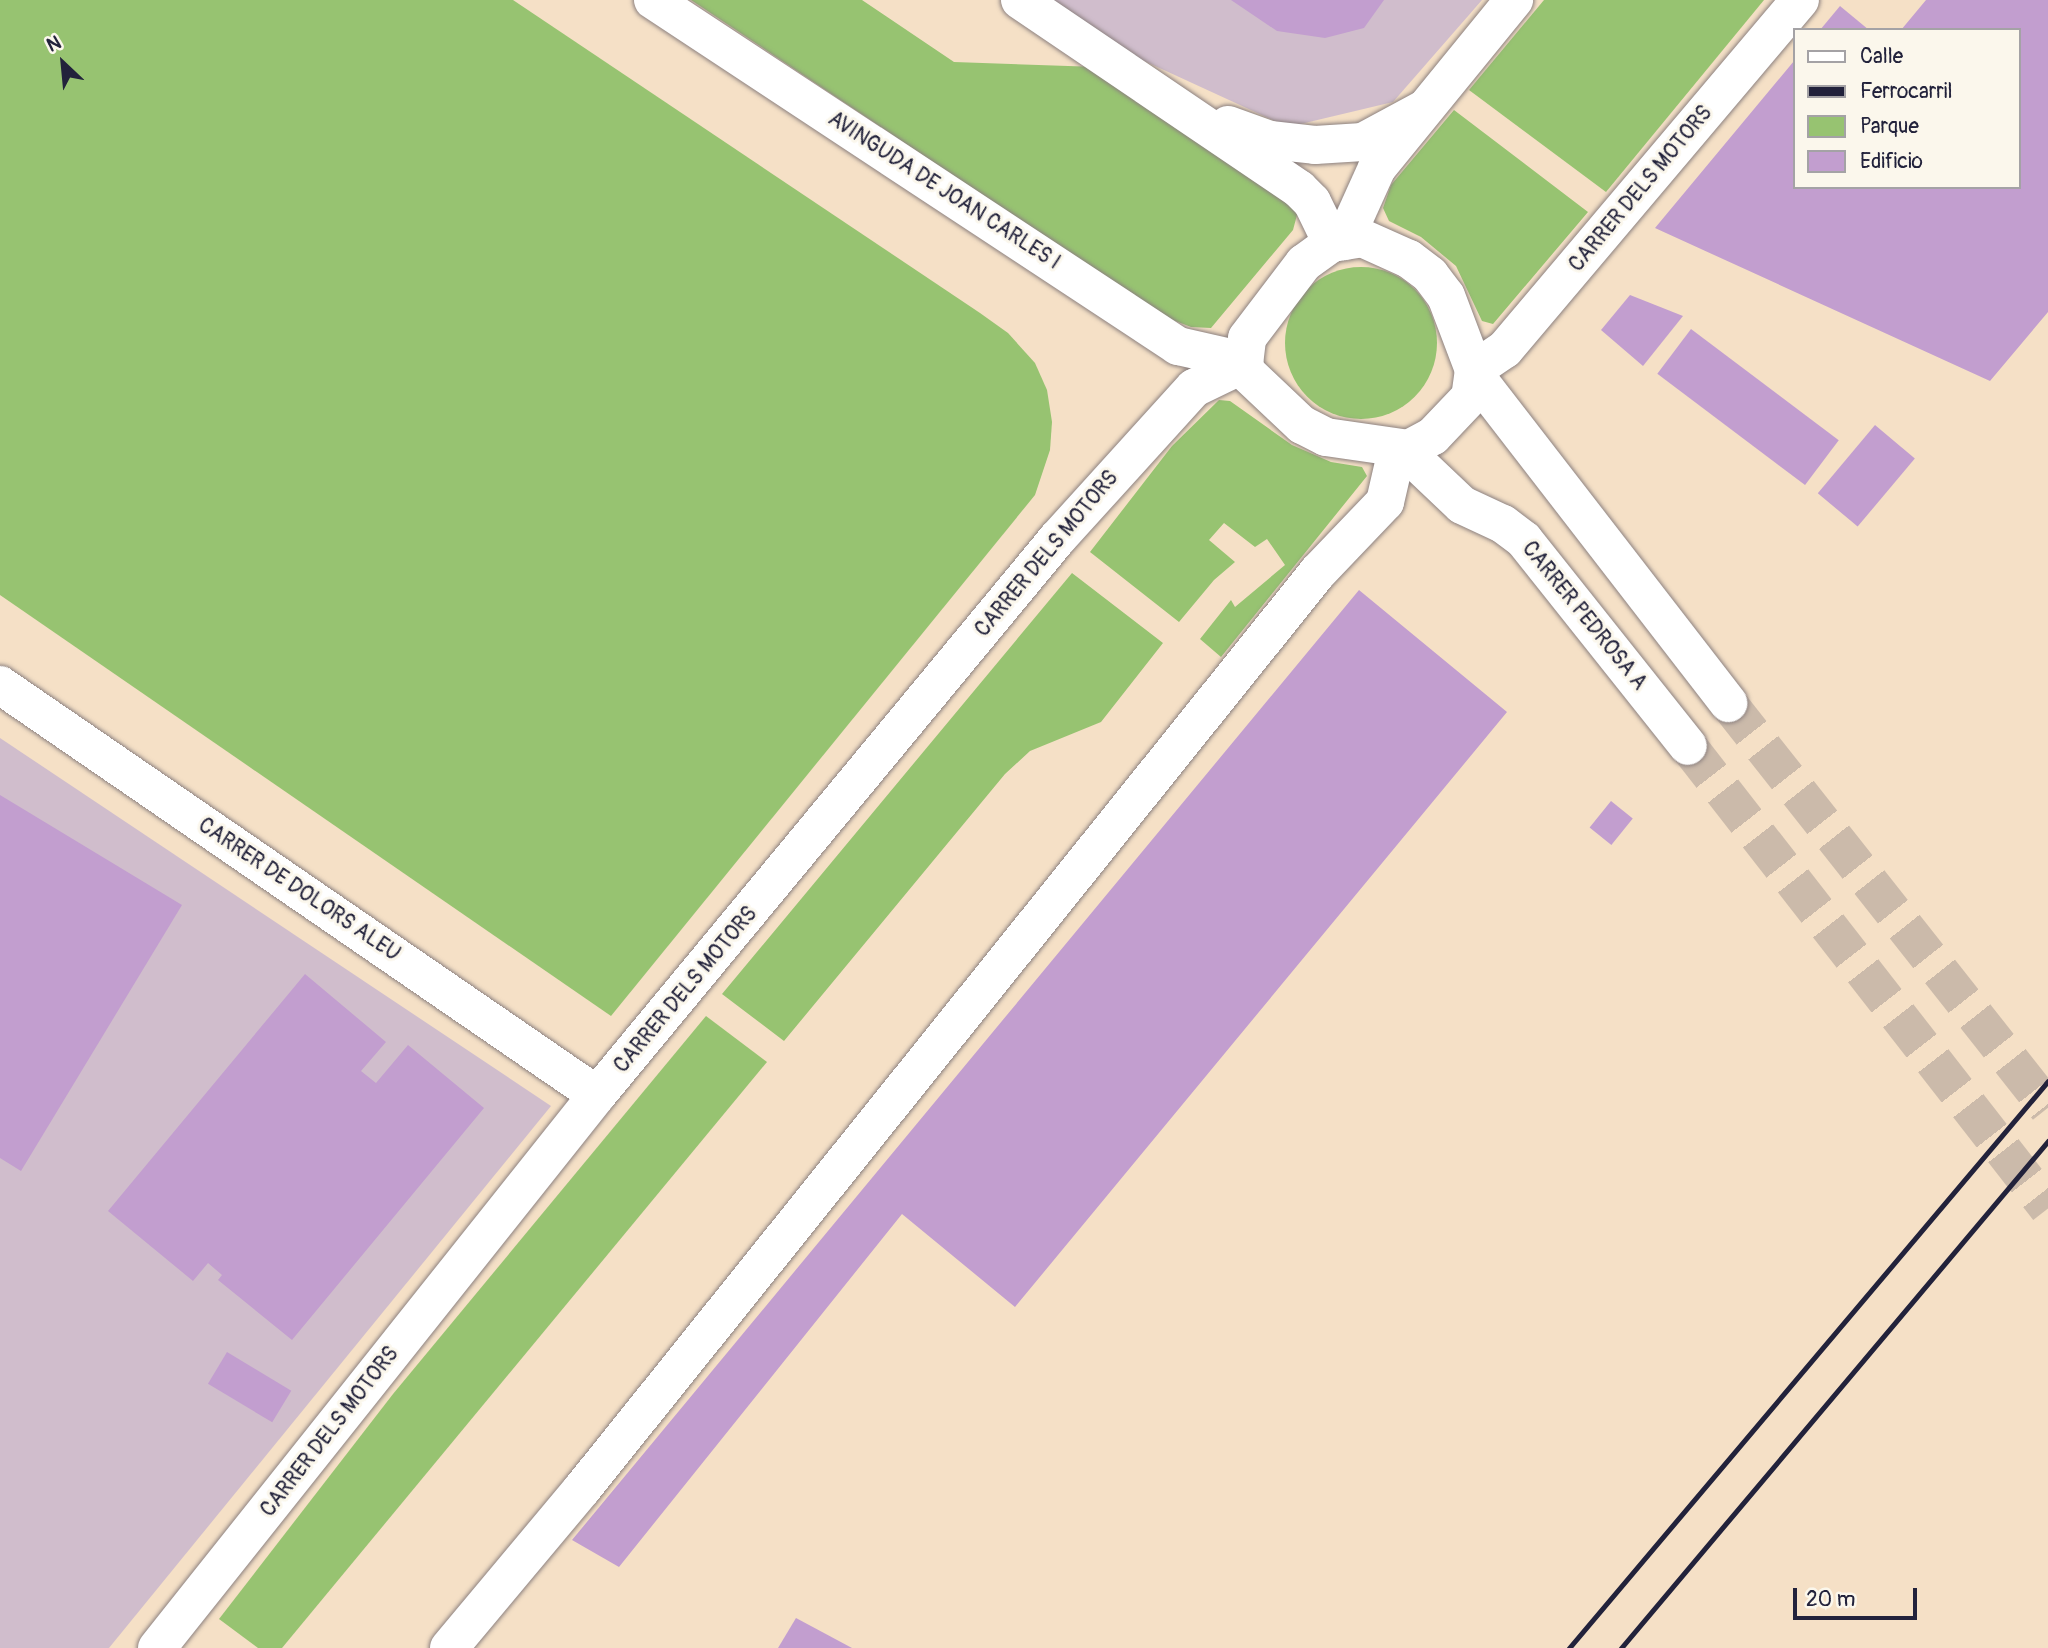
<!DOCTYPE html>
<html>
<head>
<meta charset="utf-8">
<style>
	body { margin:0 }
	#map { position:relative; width:2048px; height:1648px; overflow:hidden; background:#f5e0c6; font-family:Pangolin,sans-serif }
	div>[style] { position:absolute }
	.industrial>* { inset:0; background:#d0bdcc }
	.green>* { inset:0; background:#97c371 }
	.round { border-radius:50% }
	.building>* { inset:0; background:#c29ecf; transform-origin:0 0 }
	.minor-tunnel>* { height:38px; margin-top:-19px; transform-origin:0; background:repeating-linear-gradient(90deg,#cbbaaa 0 38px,transparent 0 57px) }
	.roads { filter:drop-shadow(0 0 2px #8c8180) drop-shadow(0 0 2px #8c8180) }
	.minor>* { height:38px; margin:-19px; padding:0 19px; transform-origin:19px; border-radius:19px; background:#fff }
	.tertiary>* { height:38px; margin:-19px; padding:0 19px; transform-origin:19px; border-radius:19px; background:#fff }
	.rail>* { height:5px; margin:-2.5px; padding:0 2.5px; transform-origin:2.5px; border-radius:2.5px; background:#22223b }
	span { translate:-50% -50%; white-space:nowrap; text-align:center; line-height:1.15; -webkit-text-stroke:6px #fbf7ec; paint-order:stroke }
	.street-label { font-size:21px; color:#22223b }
	.legend { position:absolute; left:1793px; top:28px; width:228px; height:161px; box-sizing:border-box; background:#fbf7ec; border:2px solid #a4a2a5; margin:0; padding:9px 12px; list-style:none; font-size:21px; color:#22223b }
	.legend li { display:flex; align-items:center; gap:14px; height:35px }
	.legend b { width:35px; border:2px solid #a4a2a5 }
	.north { position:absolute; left:28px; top:28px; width:70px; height:70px; -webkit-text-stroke:5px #fbf7ec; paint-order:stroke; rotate:334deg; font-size:19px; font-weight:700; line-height:28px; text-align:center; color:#22223b }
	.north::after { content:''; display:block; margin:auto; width:24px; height:32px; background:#22223b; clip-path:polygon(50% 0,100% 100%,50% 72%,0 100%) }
	.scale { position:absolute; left:1793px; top:1588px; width:124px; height:32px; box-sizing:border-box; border:4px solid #22223b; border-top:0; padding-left:9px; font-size:21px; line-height:24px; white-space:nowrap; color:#22223b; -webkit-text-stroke:5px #fbf7ec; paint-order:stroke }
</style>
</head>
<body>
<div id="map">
	<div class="industrial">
		<i style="clip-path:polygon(1020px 0,1482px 0,1393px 102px,1288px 127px,1040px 13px)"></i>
		<i style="clip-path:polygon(0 738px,551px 1106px,109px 1648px,0 1648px)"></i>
	</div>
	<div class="green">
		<i style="clip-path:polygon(0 0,513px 0,980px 313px,1008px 333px,1035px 363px,1047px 390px,1052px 422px,1050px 450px,1035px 495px,611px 1016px,0 595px)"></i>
		<i style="clip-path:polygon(691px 0,862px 0,954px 62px,1098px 67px,1289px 200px,1297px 215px,1293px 230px,1211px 328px,1191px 327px,1165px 317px)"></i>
		<i style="clip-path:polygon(1544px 0,1764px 0,1606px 192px,1469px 90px)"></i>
		<i style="clip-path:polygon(1454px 110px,1588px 212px,1493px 324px,1482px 321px,1456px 266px,1421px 237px,1389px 221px,1383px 208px,1391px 185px)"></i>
		<i class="round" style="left:1285px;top:267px;width:152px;height:152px"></i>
		<i style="clip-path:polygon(1219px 400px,1230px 401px,1292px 445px,1331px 462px,1362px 467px,1367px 476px,1221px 657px,1200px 639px,1231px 600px,1235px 607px,1285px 565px,1267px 539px,1255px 547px,1224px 523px,1209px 540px,1235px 562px,1214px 580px,1179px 622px,1090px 552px,1172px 446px)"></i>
		<i style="clip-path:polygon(1072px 573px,1163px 643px,1101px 722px,1030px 751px,1005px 774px,784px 1041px,722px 994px)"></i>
		<i style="clip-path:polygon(706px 1016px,767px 1062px,282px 1648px,258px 1648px,219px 1619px,393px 1394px)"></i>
	</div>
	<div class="building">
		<i style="clip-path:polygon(1231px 0,1384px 0,1364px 28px,1325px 38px,1277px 31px)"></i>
		<i style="clip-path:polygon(1926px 0,2048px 0,2048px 312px,1990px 381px,1655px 228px,1794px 61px,1794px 187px,2018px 187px,2018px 30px,1901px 30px)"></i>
		<i style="clip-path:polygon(1840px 6px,1869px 30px,1820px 30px)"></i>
		<i style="clip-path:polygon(1630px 295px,1683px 316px,1643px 366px,1601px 330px)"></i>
		<i style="left:1691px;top:329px;width:185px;height:56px;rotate:37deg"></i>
		<i style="left:1875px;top:425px;width:52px;height:89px;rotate:40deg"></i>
		<i style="clip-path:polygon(1359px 590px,1507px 712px,1015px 1307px,902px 1214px,619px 1567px,572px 1540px)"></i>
		<i style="clip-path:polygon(0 795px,182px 905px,21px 1171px,0 1158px)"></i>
		<i style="left:1611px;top:801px;width:28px;height:34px;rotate:39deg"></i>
		<i style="clip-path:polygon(305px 974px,386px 1042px,361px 1071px,376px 1083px,408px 1045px,484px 1108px,292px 1340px,218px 1280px,222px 1275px,208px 1263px,193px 1281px,108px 1211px)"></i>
		<i style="left:227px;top:1352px;width:75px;height:37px;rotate:31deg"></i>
		<i style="clip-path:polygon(796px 1618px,852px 1648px,778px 1648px)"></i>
	</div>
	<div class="minor-tunnel">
		<i style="left:1728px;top:703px;width:516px;rotate:51.69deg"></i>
		<i style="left:1688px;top:746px;width:586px;rotate:52.07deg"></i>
	</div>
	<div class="roads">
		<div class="minor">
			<i style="left:653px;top:0;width:629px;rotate:33.39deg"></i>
			<i style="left:1178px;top:346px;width:68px;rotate:12.8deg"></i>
			<i style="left:1020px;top:0;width:337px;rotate:34.1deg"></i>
			<i style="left:1299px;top:189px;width:18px;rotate:45deg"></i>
			<i style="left:1312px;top:202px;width:46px;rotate:64deg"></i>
			<i style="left:1228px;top:125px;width:45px;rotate:19.7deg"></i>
			<i style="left:1270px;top:140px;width:45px;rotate:6.3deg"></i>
			<i style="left:1315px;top:145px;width:48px;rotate:-3.6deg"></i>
			<i style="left:1363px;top:142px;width:69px;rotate:-28.4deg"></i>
			<i style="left:1474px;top:374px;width:416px;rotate:52.3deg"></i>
			<i style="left:1403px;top:449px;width:81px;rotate:43.5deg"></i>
			<i style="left:1462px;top:505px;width:45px;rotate:24.9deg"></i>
			<i style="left:1503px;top:524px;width:26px;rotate:37deg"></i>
			<i style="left:1524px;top:540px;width:263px;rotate:51.5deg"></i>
			<i style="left:0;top:685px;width:724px;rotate:34.48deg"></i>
		</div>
		<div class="tertiary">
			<i style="left:1362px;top:238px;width:51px;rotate:24.1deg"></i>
			<i style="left:1409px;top:259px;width:26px;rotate:37deg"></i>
			<i style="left:1430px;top:275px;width:26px;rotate:53deg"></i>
			<i style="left:1446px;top:296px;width:79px;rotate:69.3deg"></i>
			<i style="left:1474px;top:370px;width:27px;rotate:98deg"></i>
			<i style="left:1470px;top:397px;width:54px;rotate:133.5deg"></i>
			<i style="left:1433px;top:436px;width:27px;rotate:152deg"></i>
			<i style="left:1409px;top:449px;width:84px;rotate:-171.8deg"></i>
			<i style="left:1326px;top:437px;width:27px;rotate:-153deg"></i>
			<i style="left:1302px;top:425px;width:77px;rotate:-136.6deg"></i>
			<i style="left:1246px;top:372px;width:8px;rotate:-104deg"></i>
			<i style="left:1244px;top:364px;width:26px;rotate:-83deg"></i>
			<i style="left:1247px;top:338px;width:94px;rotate:-52.8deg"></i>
			<i style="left:1304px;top:263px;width:34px;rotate:-36deg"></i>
			<i style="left:1332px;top:243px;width:30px;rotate:-9deg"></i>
			<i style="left:1344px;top:241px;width:80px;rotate:-65.7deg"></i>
			<i style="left:1377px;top:168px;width:217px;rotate:-50.8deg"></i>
			<i style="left:1474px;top:370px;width:37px;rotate:-34deg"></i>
			<i style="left:1505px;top:349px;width:457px;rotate:-49.8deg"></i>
			<i style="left:157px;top:1648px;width:707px;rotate:-51.49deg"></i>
			<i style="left:597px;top:1095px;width:722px;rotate:-50.4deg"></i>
			<i style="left:1057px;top:539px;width:204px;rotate:-47.8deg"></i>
			<i style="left:1194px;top:388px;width:55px;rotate:-25.6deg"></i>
			<i style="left:449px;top:1648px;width:207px;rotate:-50.1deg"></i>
			<i style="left:582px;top:1489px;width:1176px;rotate:-51.25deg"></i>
			<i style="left:1318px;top:572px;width:97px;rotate:-46.3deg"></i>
			<i style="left:1385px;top:502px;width:53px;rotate:-77deg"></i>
		</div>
	</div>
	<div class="rail">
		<i style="left:1569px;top:1648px;width:742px;rotate:-49.81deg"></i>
		<i style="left:1621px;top:1648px;width:663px;rotate:-49.9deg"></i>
	</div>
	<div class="street-label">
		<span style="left:1641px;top:189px;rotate:-50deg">CARRER DELS MOTORS</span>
		<span style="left:944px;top:191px;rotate:33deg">AVINGUDA DE JOAN CARLES I</span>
		<span style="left:1047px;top:554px;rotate:-50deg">CARRER DELS MOTORS</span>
		<span style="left:1584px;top:616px;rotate:51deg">CARRER PEDROSA A</span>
		<span style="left:299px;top:890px;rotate:34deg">CARRER DE DOLORS ALEU</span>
		<span style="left:686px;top:990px;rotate:-50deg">CARRER DELS MOTORS</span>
		<span style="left:330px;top:1432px;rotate:-52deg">CARRER DELS MOTORS</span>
	</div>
	<ul class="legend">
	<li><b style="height:9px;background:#fff"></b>Calle</li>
	<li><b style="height:9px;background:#22223b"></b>Ferrocarril</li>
	<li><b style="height:19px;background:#97c371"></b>Parque</li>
	<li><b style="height:19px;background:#c29ecf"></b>Edificio</li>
	</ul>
	<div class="north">N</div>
	<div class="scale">20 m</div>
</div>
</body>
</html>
